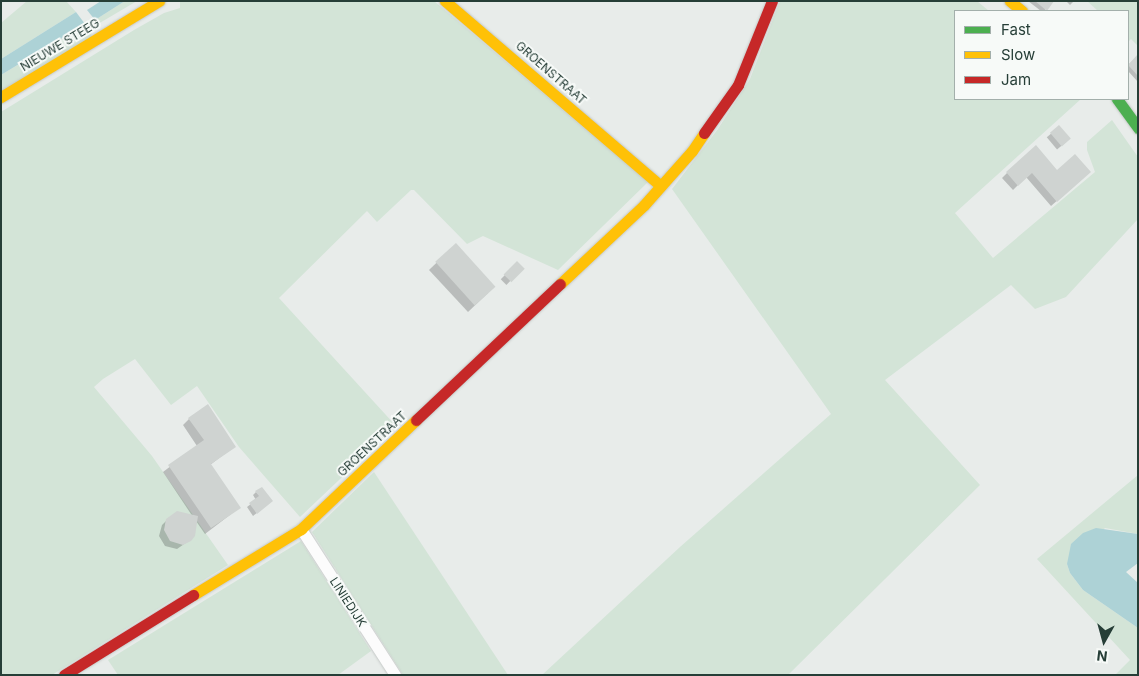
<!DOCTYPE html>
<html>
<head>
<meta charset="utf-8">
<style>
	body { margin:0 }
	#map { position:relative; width:1139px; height:676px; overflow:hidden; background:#e8ecea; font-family:Inter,sans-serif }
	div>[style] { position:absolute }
	.green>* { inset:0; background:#d3e4d7 }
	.water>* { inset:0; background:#add2d6 }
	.shadow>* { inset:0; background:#0003; transform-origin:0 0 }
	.building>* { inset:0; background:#cfd3d1; transform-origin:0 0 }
	.roads { filter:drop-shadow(0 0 1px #c5c9c7) drop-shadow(0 0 1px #c5c9c7) }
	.street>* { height:11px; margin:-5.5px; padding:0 5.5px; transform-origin:5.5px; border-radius:5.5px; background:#fcfcfc }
	.fast>* { height:11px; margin:-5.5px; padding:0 5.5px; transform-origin:5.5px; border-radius:5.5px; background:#4caf50 }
	.slow>* { height:11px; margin:-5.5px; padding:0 5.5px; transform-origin:5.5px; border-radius:5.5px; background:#ffc107 }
	.jam>* { height:11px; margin:-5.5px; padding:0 5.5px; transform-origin:5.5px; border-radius:5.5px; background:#c62828 }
	span { translate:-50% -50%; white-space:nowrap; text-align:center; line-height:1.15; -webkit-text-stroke:4px #f7faf8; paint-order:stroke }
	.street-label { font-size:12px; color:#263e37 }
	.frame { position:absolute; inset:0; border:2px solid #263e37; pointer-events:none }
	.legend { position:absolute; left:954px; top:10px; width:175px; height:90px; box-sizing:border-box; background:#f7faf8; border:1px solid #a3afab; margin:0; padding:6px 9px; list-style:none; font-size:15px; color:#263e37 }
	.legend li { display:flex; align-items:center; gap:10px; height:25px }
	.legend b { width:25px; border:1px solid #a3afab }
	.north { position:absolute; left:1079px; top:616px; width:50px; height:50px; -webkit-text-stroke:4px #f7faf8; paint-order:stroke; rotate:187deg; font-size:14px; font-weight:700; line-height:20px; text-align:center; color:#263e37 }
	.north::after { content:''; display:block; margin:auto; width:18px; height:22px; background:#263e37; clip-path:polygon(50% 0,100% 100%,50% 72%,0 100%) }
</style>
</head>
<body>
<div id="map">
	<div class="green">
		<i style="clip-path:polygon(27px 1px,66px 1px,76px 12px,1px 59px,1px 23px)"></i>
		<i style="clip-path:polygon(125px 1px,137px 1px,98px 24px,95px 20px)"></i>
		<i style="clip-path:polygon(180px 1px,434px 1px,648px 182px,558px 270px,483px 236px,467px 244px,414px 190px,411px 190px,377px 222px,367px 211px,279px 298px,396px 426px,300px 517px,239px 447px,197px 386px,171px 405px,135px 359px,103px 379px,94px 387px,152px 456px,228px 565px,52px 675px,1px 675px,1px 112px,134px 30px,164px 13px,180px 8px)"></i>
		<i style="clip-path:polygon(780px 1px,977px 1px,989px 11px,955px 11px,955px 99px,1081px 99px,955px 213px,993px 258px,1095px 172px,1087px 150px,1087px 142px,1112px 120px,1138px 157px,1138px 219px,1066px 297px,1035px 309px,1011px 285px,885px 380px,980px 485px,788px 675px,542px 675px,680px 547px,831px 414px,672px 189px,718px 129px,750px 79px)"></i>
		<i style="clip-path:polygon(1087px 1px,1138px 1px,1138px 46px,1131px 39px,1128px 42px,1128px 11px,1098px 11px)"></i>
		<i style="clip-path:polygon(85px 24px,92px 31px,91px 38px,1px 94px,1px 75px)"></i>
		<i style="clip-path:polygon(374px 472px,508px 675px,403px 675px,312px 532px)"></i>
		<i style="clip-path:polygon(1138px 475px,1138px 534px,1105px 528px,1067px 564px,1070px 573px,1083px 590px,1138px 628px,1138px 675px,1115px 675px,1130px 660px,1037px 559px)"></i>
		<i style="clip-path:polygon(301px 541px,371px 651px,338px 675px,118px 675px,108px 660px)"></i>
	</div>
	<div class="water">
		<i style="clip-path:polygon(101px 1px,125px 1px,95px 20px,87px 10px)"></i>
		<i style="clip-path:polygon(76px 12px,85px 24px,1px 75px,1px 59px)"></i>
		<i style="clip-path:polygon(1096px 528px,1138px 534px,1138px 563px,1126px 572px,1138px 583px,1138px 628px,1083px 590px,1070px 573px,1067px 564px,1071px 544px,1083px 533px)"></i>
	</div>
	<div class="shadow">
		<i style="clip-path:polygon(1028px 1px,1052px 1px,1044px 11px,1041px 11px)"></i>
		<i style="clip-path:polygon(1066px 1px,1074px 1px,1070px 5px)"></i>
		<i style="clip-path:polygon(1138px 56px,1138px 82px,1128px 71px,1128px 65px)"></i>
		<i style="left:1059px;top:127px;width:16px;height:16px;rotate:50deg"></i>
		<i style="clip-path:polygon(1057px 171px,1084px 177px,1051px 206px,1026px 177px,1013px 190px,1002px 178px,1007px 173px)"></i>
		<i style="clip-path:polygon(456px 244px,488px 293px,468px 312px,429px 270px)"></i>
		<i style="left:517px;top:263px;width:8px;height:23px;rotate:45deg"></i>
		<i style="clip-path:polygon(189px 419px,235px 446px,210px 465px,239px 508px,205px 534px,196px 521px,190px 540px,177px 549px,165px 546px,159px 536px,162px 525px,167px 520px,193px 517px,163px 472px,197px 446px,183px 425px)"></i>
		<i style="clip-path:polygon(256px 492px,268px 504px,253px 516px,247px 507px,256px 500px,253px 495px)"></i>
	</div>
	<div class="building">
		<i style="clip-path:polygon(1035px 1px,1054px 1px,1047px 11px)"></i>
		<i style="clip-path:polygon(1138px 54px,1138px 76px,1128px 65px)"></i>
		<i style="left:1059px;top:125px;width:18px;height:12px;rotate:49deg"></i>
		<i style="clip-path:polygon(1036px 145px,1057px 170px,1075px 154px,1091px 172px,1057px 202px,1032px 173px,1018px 186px,1006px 172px)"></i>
		<i style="left:456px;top:243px;width:59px;height:28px;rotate:48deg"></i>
		<i style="left:517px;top:261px;width:11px;height:19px;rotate:45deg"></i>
		<i style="clip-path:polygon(208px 404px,236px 447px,211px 464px,241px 508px,211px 528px,168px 465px,204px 440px,188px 418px)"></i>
		<i style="clip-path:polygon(262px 487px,273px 501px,257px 514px,249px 503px,259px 496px,255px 491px)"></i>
		<i style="clip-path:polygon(177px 511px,198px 516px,195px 536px,191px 541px,183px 545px,170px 541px,164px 530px,166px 519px)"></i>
	</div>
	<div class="roads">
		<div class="street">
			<i style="left:301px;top:529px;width:174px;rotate:57.2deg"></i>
		</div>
		<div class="fast">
			<i style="left:1117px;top:99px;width:36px;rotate:54deg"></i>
		</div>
		<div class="slow">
			<i style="left:445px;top:1px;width:284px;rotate:40.6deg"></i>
			<i style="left:1010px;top:1px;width:16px;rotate:40deg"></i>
			<i style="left:1px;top:97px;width:185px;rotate:-31.3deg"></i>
			<i style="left:560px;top:284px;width:115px;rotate:-43.2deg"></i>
			<i style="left:644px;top:205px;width:72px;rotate:-48.4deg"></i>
			<i style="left:692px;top:151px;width:22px;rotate:-56deg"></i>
			<i style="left:193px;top:595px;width:127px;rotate:-31.4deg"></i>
			<i style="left:301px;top:529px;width:158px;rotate:-43.5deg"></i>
		</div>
		<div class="jam">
			<i style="left:704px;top:133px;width:59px;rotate:-54.7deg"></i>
			<i style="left:738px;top:85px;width:91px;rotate:-68deg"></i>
			<i style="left:416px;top:420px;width:198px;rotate:-43.4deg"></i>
			<i style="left:64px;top:675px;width:152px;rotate:-31.8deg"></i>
		</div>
	</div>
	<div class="street-label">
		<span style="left:60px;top:45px;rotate:-31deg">NIEUWE STEEG</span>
		<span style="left:551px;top:73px;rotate:41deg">GROENSTRAAT</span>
		<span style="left:372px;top:444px;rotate:-43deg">GROENSTRAAT</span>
		<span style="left:348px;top:602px;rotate:57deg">LINIEDIJK</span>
	</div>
	<div class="frame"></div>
	<ul class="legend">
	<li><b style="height:6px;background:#4caf50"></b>Fast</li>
	<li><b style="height:6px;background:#ffc107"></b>Slow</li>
	<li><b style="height:6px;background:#c62828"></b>Jam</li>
	</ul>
	<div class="north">N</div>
</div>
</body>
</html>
